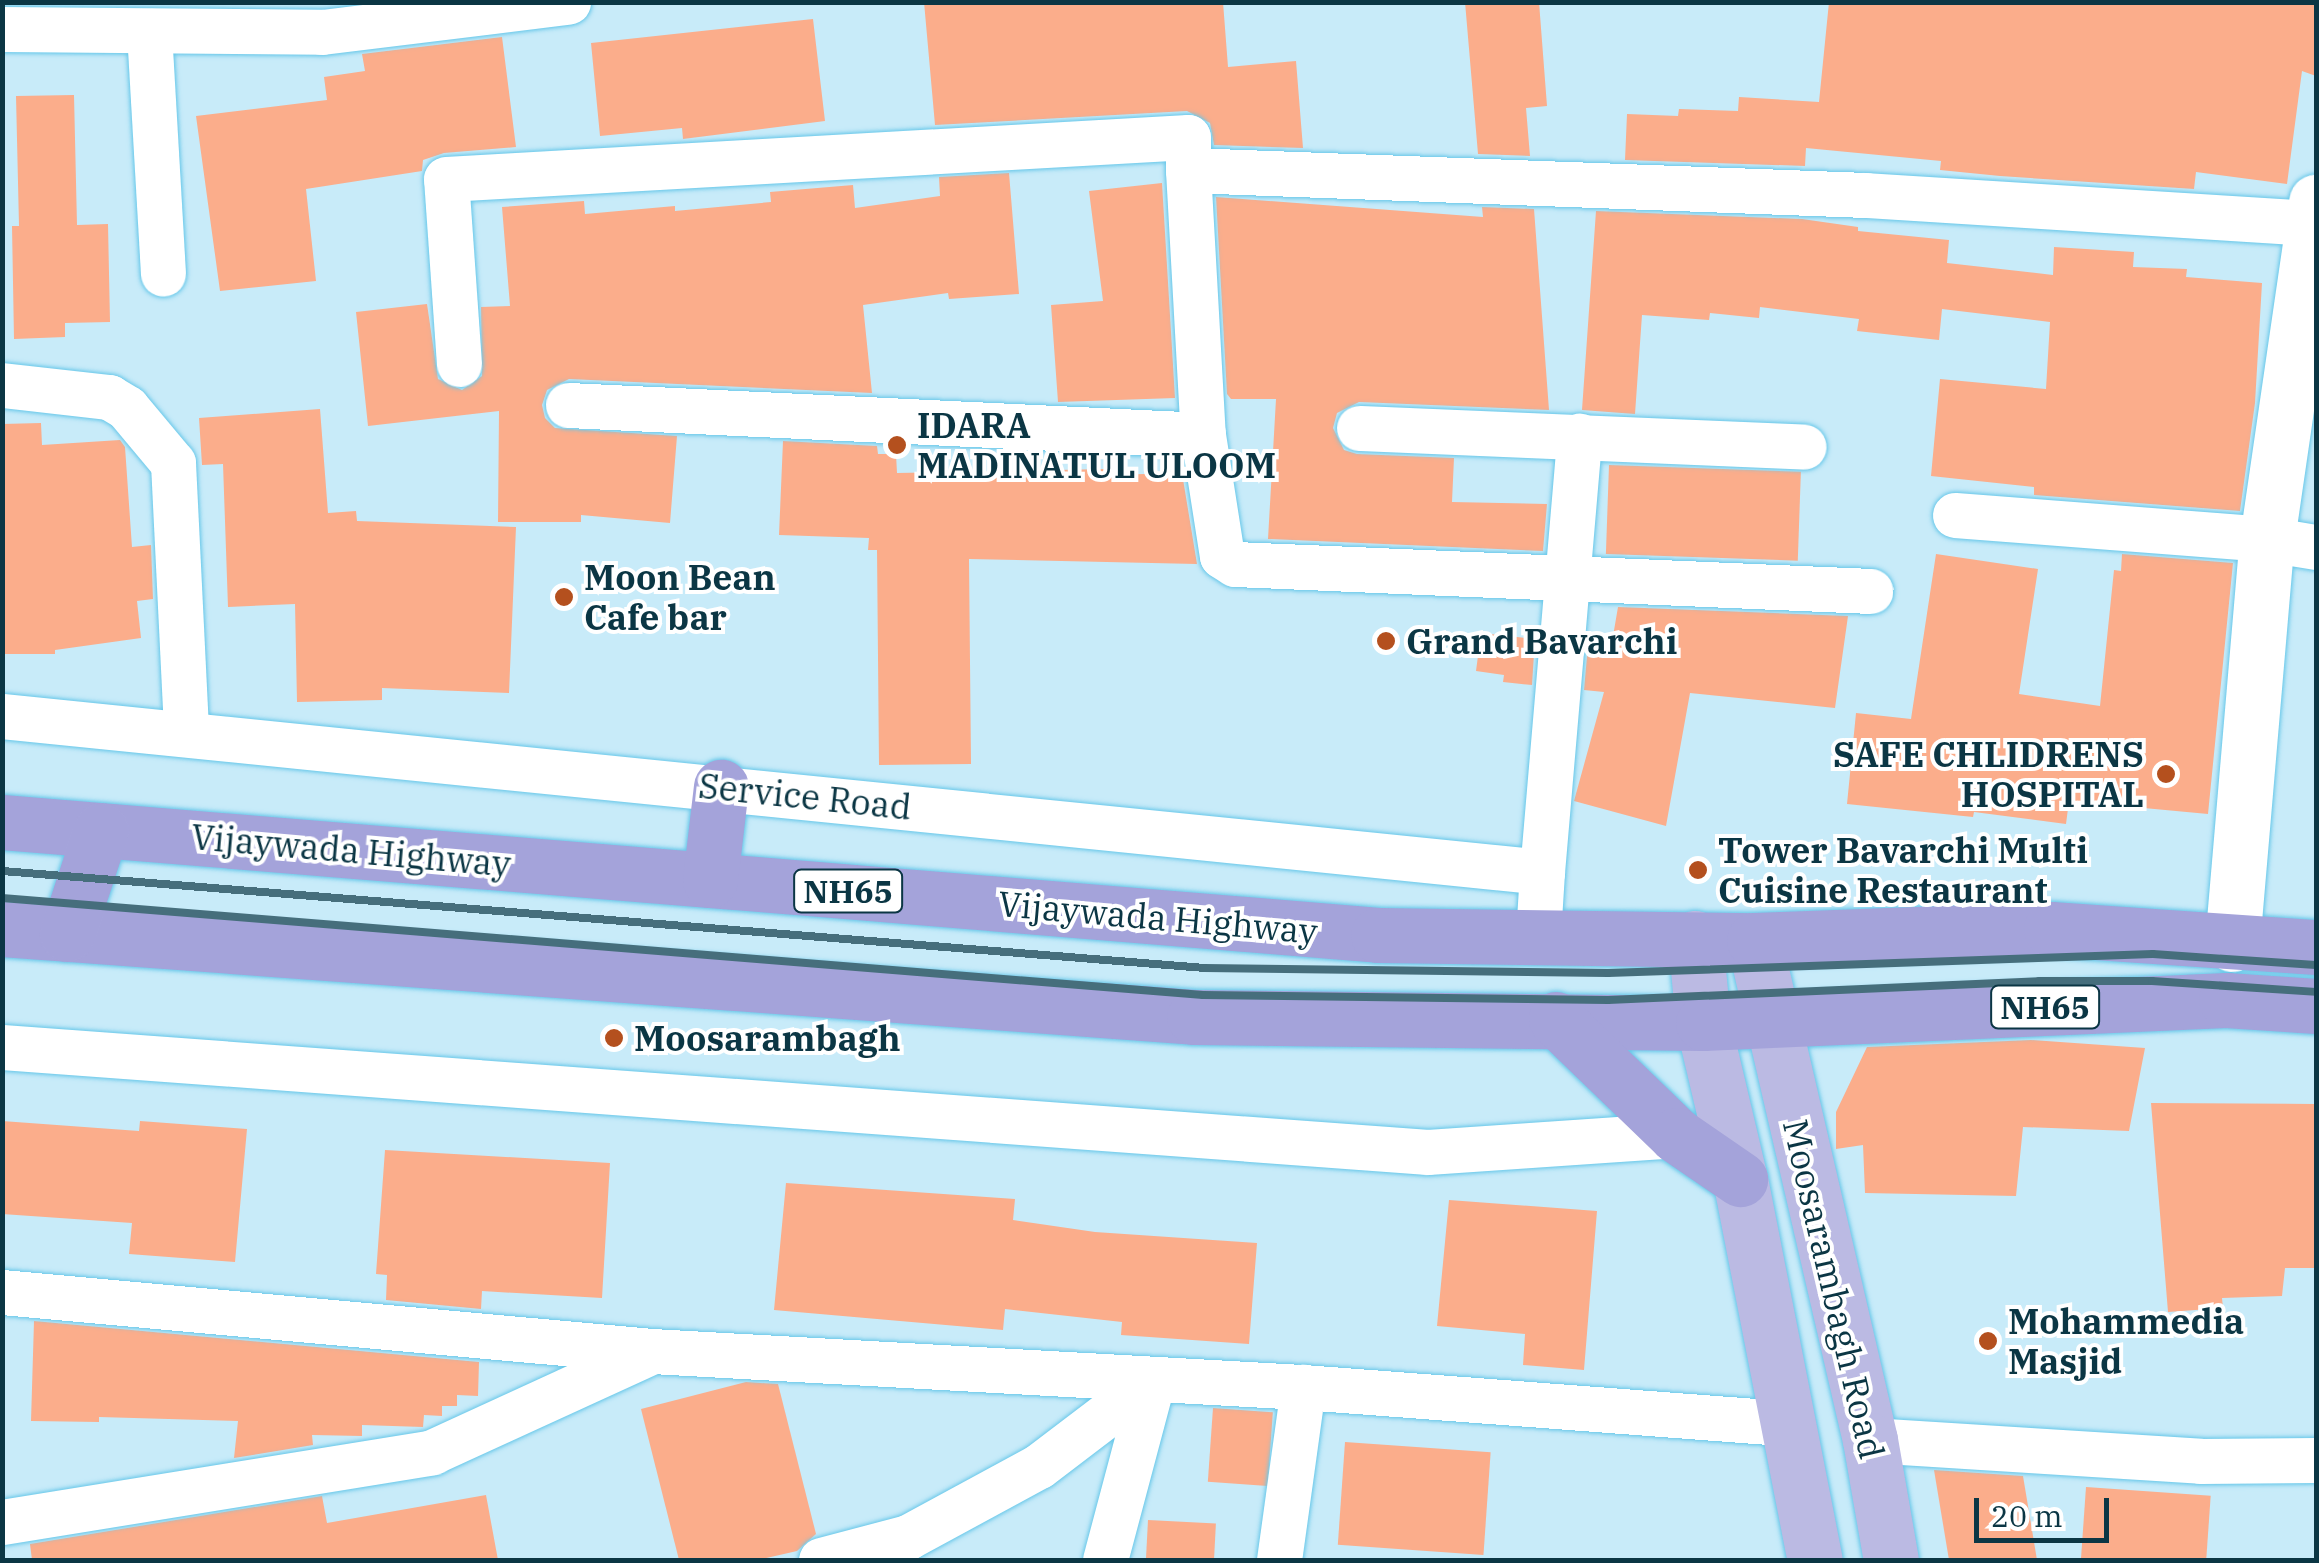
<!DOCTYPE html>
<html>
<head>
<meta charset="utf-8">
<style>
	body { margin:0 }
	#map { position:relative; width:2319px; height:1563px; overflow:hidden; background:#c8ebf9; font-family:"IBM Plex Serif",serif }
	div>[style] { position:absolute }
	.building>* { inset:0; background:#fbad8b; transform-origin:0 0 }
	.roads { filter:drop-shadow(0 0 2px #67c7e9) drop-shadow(0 0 2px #67c7e9) }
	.minor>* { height:45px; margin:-22.5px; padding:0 22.5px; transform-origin:22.5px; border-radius:22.5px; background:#fff }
	.tertiary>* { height:55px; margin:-27.5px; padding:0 27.5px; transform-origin:27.5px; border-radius:27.5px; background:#fff }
	.primary>* { height:55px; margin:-27.5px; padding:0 27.5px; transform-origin:27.5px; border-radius:27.5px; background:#bbbae3 }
	.trunk>* { height:55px; margin:-27.5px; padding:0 27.5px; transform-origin:27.5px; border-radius:27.5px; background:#a4a3da }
	.rail>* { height:8px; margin:-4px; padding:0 4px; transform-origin:4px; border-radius:4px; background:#466e7c }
	.dots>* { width:28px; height:28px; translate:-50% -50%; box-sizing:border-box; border:5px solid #fff; border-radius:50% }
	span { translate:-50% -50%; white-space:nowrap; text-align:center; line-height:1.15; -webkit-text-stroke:8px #fff; paint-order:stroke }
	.shield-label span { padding:2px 8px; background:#fff; border:2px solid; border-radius:8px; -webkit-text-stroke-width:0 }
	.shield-label { font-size:32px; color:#0b3644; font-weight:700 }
	.poi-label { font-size:35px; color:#0b3644; font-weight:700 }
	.left { translate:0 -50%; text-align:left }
	.right { translate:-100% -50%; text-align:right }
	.street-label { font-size:35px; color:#0b3644 }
	.frame { position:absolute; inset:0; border:5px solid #0b3644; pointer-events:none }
	.scale { position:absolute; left:1974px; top:1498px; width:135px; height:45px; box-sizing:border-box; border:5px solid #0b3644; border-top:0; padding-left:12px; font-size:30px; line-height:35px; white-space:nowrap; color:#0b3644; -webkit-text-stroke:8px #fff; paint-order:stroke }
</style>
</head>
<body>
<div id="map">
	<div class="building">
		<i style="clip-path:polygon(924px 2px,1223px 2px,1228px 67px,1296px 61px,1303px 148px,1214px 145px,1210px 123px,1187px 111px,935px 125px)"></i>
		<i style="clip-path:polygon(1465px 2px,1539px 2px,1547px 106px,1526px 108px,1530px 156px,1478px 154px)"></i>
		<i style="clip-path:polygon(1829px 2px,2316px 2px,2316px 76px,2302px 71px,2287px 184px,2196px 172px,2194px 189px,2000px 176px,1940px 170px,1941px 161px,1806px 148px,1805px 166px,1625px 160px,1627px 114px,1678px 116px,1679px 109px,1738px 111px,1739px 97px,1819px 102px)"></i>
		<i style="clip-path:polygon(813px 19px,825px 121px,683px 139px,682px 128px,600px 136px,591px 43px)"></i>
		<i style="clip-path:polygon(502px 37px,516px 147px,444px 153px,423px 160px,422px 171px,306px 189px,316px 281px,220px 291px,196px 116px,327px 100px,324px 77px,365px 71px,362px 54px)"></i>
		<i style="clip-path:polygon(74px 95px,77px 225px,108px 224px,110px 322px,65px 323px,65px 337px,14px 339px,12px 226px,19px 226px,16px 96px)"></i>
		<i style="clip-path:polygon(1009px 173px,1019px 294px,949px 299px,948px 293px,863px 305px,872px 393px,569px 379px,547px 390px,542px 405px,545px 418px,555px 428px,677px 436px,670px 523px,581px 515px,581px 522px,498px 522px,499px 411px,368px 426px,356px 312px,427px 304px,438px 379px,462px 390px,482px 376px,481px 307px,510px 306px,502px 207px,584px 201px,585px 214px,675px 206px,675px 211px,771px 202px,770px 192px,853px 185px,855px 208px,940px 196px,939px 177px)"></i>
		<i style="clip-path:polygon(1162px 183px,1175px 398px,1058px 402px,1051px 305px,1103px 301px,1089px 191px)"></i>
		<i style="clip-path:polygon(1216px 197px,1483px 217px,1482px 207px,1534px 209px,1549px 410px,1359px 402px,1337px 413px,1333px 428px,1344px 450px,1357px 454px,1454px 458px,1452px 502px,1547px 504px,1543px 551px,1268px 539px,1276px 399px,1231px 399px,1227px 394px)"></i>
		<i style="clip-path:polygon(1596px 211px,1802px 219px,1858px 227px,1858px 231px,1949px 240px,1947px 263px,2053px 275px,2054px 247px,2134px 252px,2133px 267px,2187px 269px,2186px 277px,2262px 283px,2255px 403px,2240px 511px,2034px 495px,2034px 487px,1931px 476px,1940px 379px,2046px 389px,2050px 322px,1942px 309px,1939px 340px,1857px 331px,1859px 319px,1760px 307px,1759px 318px,1710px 313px,1709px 320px,1642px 315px,1635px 414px,1582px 410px)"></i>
		<i style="clip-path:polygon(320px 409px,328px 513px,356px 511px,357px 521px,516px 527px,509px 693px,382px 688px,382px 700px,297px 702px,295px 604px,228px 607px,223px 464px,202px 465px,199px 418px)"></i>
		<i style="clip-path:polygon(41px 423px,42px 445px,120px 440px,125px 447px,132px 547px,151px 545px,153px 599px,137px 601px,141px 638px,55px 650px,55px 654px,2px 654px,2px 424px)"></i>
		<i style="clip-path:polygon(783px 441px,877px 446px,878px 454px,896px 454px,897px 473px,1108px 469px,1108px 475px,1182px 473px,1197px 564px,969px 559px,971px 764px,879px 765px,877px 550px,868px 550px,869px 538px,779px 535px)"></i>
		<i style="left:1609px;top:465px;width:192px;height:89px;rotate:2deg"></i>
		<i style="clip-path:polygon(1936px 554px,2038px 569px,2019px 694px,2100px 706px,2114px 570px,2121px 571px,2122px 554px,2233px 563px,2208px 814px,2069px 801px,2066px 824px,1974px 812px,1973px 817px,1847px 804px,1856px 713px,1911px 719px)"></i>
		<i style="clip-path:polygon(1618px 607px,1848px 616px,1835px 708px,1690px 693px,1666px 826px,1574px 801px,1604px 692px,1584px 690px,1588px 645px,1611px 648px)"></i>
		<i style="clip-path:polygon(1481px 633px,1535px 639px,1532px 685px,1503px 682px,1504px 675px,1476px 671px)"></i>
		<i style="clip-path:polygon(2031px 1040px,2145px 1048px,2129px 1131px,2023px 1127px,2016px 1196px,1865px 1193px,1863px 1145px,1836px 1149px,1836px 1112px,1867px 1047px)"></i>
		<i style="clip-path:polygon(2151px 1103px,2316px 1104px,2316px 1268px,2285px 1268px,2282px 1296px,2222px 1298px,2223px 1308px,2168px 1312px)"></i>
		<i style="clip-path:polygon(2px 1121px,139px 1131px,140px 1121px,247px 1129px,235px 1262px,129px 1254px,132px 1223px,2px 1214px)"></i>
		<i style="clip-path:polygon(385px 1150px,610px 1163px,602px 1298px,482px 1291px,481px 1309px,386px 1300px,387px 1275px,376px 1274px)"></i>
		<i style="clip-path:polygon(786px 1183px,1015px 1199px,1013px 1220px,1095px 1232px,1257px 1243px,1249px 1344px,1121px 1335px,1122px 1322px,1005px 1309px,1003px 1330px,774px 1310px)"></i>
		<i style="clip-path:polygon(1449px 1200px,1597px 1211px,1584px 1370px,1523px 1365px,1525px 1334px,1437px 1326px)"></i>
		<i style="clip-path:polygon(34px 1321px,479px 1362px,478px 1396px,457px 1395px,457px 1406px,442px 1406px,442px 1416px,424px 1415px,423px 1427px,362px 1425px,362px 1436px,312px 1435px,313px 1445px,234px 1458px,238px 1421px,99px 1417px,99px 1422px,31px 1421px)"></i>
		<i style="clip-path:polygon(746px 1382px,778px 1384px,816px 1534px,797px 1551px,758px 1560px,679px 1560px,641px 1409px)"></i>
		<i style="left:1213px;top:1408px;width:60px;height:74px;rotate:4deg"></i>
		<i style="left:1345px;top:1442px;width:146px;height:103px;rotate:4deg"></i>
		<i style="clip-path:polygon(1934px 1470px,2023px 1476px,2037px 1560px,1949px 1560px)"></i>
		<i style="left:2086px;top:1487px;width:125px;height:73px;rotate:4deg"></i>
		<i style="clip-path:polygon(486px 1495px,498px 1560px,32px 1560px,30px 1544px,322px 1496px,327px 1523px)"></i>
		<i style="left:1148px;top:1520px;width:68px;height:40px;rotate:3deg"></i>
	</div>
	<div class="roads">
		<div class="minor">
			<i style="left:2px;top:29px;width:320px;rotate:0.5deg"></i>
			<i style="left:322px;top:32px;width:248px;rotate:-7deg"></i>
			<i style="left:149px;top:31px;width:243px;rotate:86.7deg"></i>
			<i style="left:1188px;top:170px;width:265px;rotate:86.8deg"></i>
			<i style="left:1203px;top:435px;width:122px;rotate:81.1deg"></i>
			<i style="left:1222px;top:556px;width:15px;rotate:32deg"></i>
			<i style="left:1235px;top:564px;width:636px;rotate:2.43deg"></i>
			<i style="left:459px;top:364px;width:185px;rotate:-94deg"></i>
			<i style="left:446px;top:179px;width:743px;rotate:-3.24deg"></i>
			<i style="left:1188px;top:137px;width:33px;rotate:90deg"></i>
			<i style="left:1188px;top:170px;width:678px;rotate:2.11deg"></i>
			<i style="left:1866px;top:195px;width:451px;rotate:3.6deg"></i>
			<i style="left:2px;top:385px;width:108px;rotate:6.4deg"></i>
			<i style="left:109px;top:397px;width:21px;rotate:31deg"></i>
			<i style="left:127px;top:408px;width:72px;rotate:50.1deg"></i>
			<i style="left:173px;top:463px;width:270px;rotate:87.2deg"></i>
			<i style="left:568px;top:405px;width:636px;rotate:2.7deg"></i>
			<i style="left:1359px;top:428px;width:445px;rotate:2.4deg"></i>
			<i style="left:1955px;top:515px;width:313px;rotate:4.4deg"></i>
			<i style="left:2267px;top:539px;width:50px;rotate:9.3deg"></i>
			<i style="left:2px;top:716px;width:1548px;rotate:5.78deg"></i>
			<i style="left:1542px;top:872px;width:64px;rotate:93.6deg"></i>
			<i style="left:1542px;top:872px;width:438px;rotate:-85.1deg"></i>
			<i style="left:2px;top:1047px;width:1430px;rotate:4.21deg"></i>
			<i style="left:1428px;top:1152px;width:249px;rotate:-3.9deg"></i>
			<i style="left:2px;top:1292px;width:653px;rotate:5.19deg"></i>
			<i style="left:652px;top:1351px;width:652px;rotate:3.17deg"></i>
			<i style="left:1303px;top:1387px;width:488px;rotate:4.3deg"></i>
			<i style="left:1870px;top:1440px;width:331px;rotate:3.6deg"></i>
			<i style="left:2200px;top:1461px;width:116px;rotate:-0.5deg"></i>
			<i style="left:2px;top:1522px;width:436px;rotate:-9.2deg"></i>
			<i style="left:432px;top:1452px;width:238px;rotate:-24.6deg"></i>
			<i style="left:821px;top:1560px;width:90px;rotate:-14.8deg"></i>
			<i style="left:908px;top:1537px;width:149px;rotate:-28.5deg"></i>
			<i style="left:1039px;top:1466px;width:143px;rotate:-37.3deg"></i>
			<i style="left:1105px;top:1560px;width:187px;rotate:-75.1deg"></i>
			<i style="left:1279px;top:1560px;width:175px;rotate:-82.1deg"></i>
		</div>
		<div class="tertiary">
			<i style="left:2232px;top:944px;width:407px;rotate:-85.1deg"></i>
			<i style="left:2267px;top:539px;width:341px;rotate:-81.7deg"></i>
		</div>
		<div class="primary">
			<i style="left:1695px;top:938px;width:85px;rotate:84.6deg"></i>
			<i style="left:1703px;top:1023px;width:160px;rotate:76.7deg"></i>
			<i style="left:1740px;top:1179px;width:388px;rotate:78.9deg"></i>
			<i style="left:1754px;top:940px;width:513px;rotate:76.94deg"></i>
			<i style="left:1870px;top:1440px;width:122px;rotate:80.1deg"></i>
		</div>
		<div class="trunk">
			<i style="left:2px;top:822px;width:1381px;rotate:4.69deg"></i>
			<i style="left:1378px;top:935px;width:376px;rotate:0.8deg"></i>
			<i style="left:1754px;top:940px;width:297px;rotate:-2.1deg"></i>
			<i style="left:2051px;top:929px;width:266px;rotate:3.9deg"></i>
			<i style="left:710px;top:880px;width:94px;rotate:-83.3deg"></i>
			<i style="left:2px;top:929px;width:1195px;rotate:4.22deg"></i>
			<i style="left:1194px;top:1017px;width:509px;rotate:0.68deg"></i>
			<i style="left:1703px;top:1023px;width:524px;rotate:-2.52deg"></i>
			<i style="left:2226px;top:1000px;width:90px;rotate:3.8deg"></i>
			<i style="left:67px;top:934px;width:109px;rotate:-71.9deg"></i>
			<i style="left:1556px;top:1019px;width:167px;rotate:44deg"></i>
			<i style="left:1676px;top:1135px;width:78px;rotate:34.5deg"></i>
		</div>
	</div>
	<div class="rail">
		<i style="left:2px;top:871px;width:1206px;rotate:4.61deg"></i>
		<i style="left:1204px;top:968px;width:404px;rotate:0.7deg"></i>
		<i style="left:1608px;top:973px;width:545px;rotate:-2deg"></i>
		<i style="left:2153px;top:954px;width:163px;rotate:3.9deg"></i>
		<i style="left:2px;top:898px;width:1205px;rotate:4.62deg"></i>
		<i style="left:1203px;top:995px;width:405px;rotate:0.7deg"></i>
		<i style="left:1608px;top:1000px;width:431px;rotate:-2.5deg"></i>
		<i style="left:2039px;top:981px;width:113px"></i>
		<i style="left:2152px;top:981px;width:164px;rotate:3.8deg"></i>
	</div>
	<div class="dots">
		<i style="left:897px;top:445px;background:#b4501e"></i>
		<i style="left:564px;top:597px;background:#b4501e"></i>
		<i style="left:1386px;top:641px;background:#b4501e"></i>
		<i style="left:2166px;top:774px;background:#b4501e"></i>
		<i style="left:1698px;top:870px;background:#b4501e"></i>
		<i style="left:614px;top:1038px;background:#b4501e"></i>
		<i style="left:1988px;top:1341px;background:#b4501e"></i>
	</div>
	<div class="shield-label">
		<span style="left:848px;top:891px">NH65</span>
		<span style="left:2045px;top:1007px">NH65</span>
	</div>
	<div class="poi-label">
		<span class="left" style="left:917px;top:445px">IDARA<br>MADINATUL ULOOM</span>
		<span class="left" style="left:584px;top:597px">Moon Bean<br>Cafe bar</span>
		<span class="left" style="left:1406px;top:641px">Grand Bavarchi</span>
		<span class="right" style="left:2144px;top:774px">SAFE CHLIDRENS<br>HOSPITAL</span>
		<span class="left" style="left:1718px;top:870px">Tower Bavarchi Multi<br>Cuisine Restaurant</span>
		<span class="left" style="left:634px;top:1038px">Moosarambagh</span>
		<span class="left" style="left:2008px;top:1341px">Mohammedia<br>Masjid</span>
	</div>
	<div class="street-label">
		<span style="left:805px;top:796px;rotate:6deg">Service Road</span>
		<span style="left:351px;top:850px;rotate:5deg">Vijaywada Highway</span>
		<span style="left:1158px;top:917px;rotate:5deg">Vijaywada Highway</span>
		<span style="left:1834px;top:1289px;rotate:77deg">Moosarambagh Road</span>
	</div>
	<div class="frame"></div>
	<div class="scale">20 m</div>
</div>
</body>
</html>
